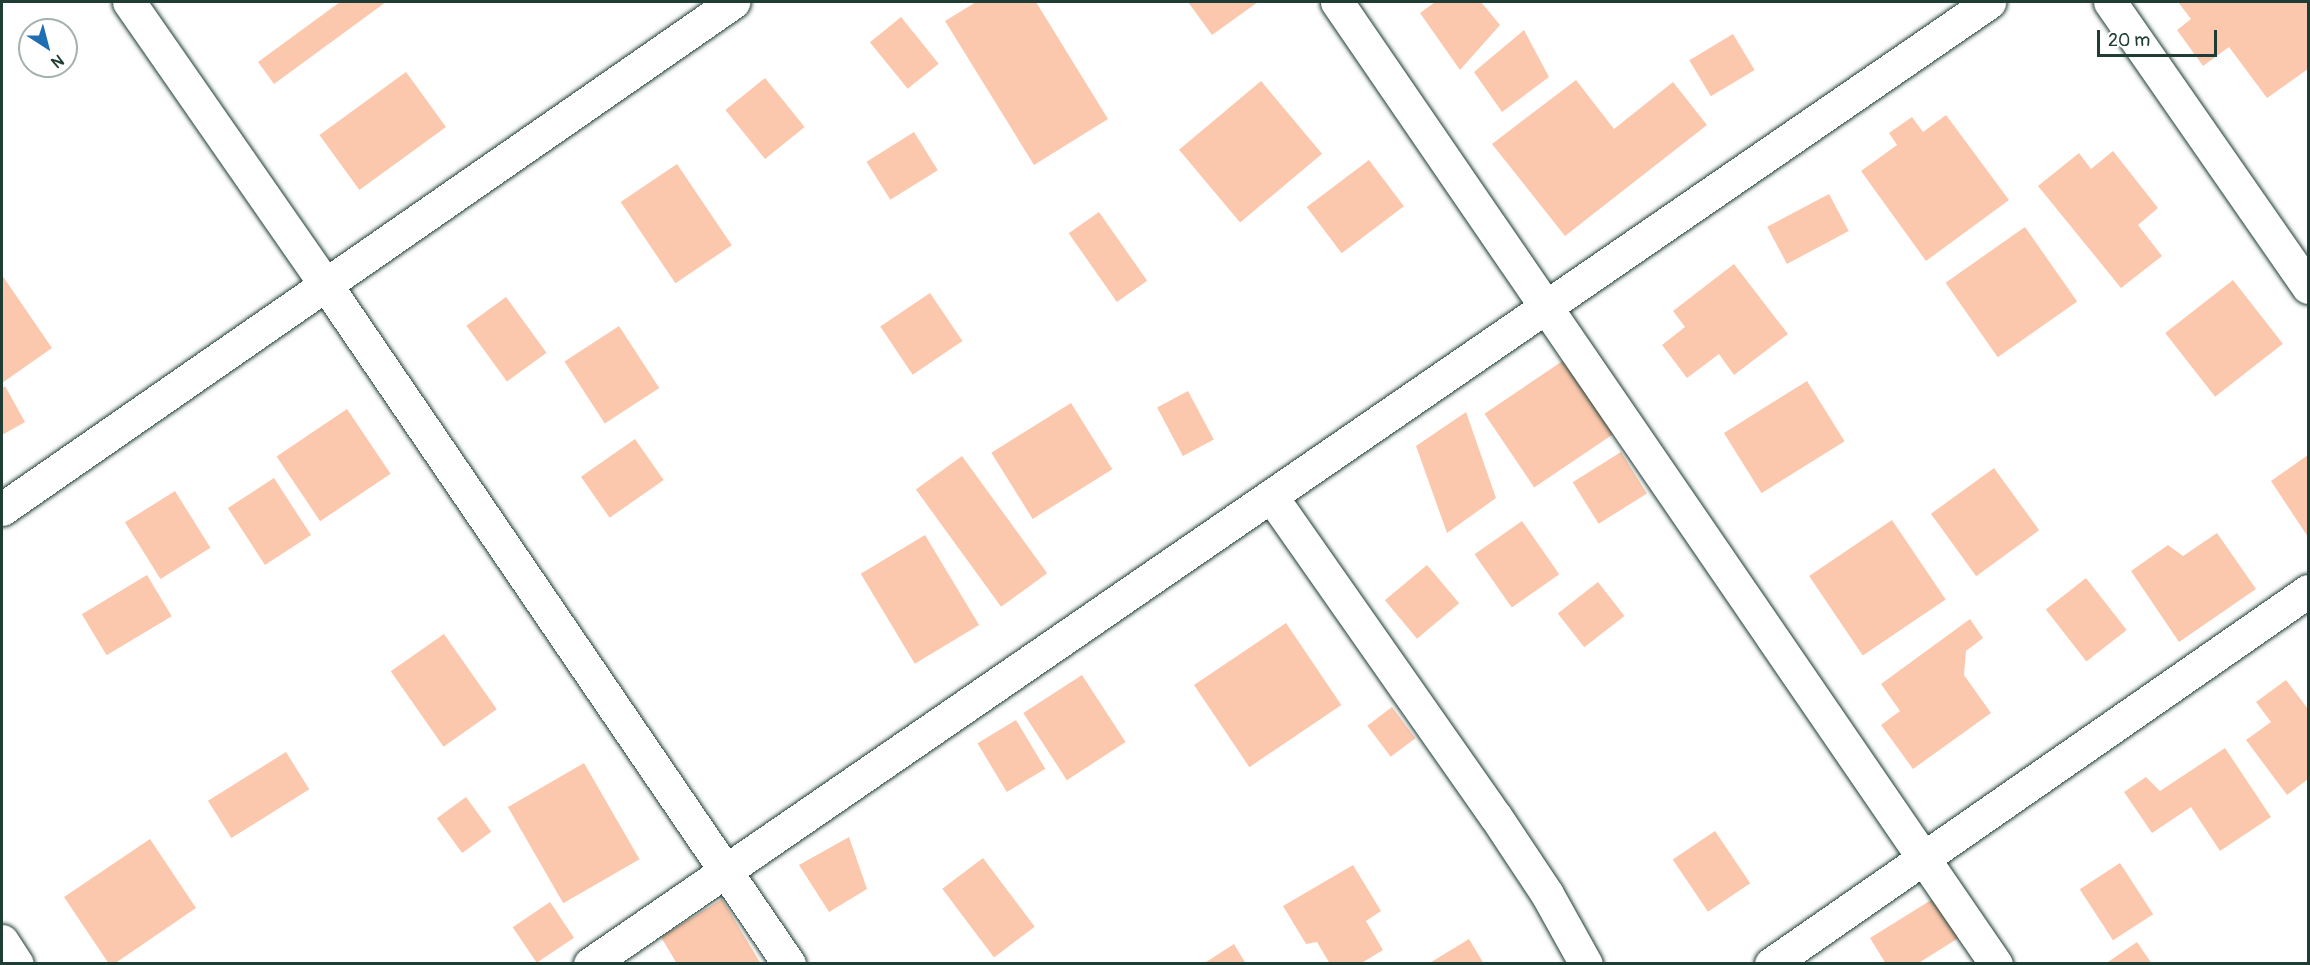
<!DOCTYPE html>
<html>
<head>
<meta charset="utf-8">
<style>
	body { margin:0 }
	#map { position:relative; width:2310px; height:965px; overflow:hidden; background:#fff; font-family:Pangolin,sans-serif }
	div>[style] { position:absolute }
	.building>* { inset:0; background:#fcc8ad; transform-origin:0 0 }
	.roads { filter:drop-shadow(0 0 2px #1f3d34) drop-shadow(0 0 2px #1f3d34) }
	.minor>* { height:33px; margin:-16.5px; padding:0 16.5px; transform-origin:16.5px; border-radius:16.5px; background:#fff }
	span { translate:-50% -50%; white-space:nowrap; text-align:center; line-height:1.15; -webkit-text-stroke:6px #fff; paint-order:stroke }
	.frame { position:absolute; inset:0; border:3px solid #1f3d34; pointer-events:none }
	.north { position:absolute; left:18px; top:18px; width:60px; height:60px; box-sizing:border-box; background:#fff; border:2px solid #a5b1ae; border-radius:50%; rotate:144deg; font-size:16px; font-weight:700; line-height:24px; text-align:center; color:#1f3d34 }
	.north::after { content:''; display:block; margin:auto; width:21px; height:27px; background:#1f6fb2; clip-path:polygon(50% 0,100% 100%,50% 72%,0 100%) }
	.scale { position:absolute; left:2097px; top:30px; width:120px; height:27px; box-sizing:border-box; border:3px solid #1f3d34; border-top:0; padding-left:8px; font-size:18px; line-height:21px; white-space:nowrap; color:#1f3d34; -webkit-text-stroke:4px #fff; paint-order:stroke }
</style>
</head>
<body>
<div id="map">
	<div class="building">
		<i style="clip-path:polygon(340px 2px,386px 2px,274px 84px,258px 62px)"></i>
		<i style="clip-path:polygon(976px 2px,1036px 2px,1108px 119px,1034px 165px,945px 21px)"></i>
		<i style="clip-path:polygon(1188px 2px,1258px 2px,1212px 35px)"></i>
		<i style="clip-path:polygon(1435px 2px,1481px 2px,1500px 25px,1460px 70px,1420px 13px)"></i>
		<i style="clip-path:polygon(2178px 2px,2308px 2px,2308px 69px,2267px 98px,2229px 47px,2203px 66px,2177px 30px,2191px 19px)"></i>
		<i style="left:901px;top:17px;width:60px;height:40px;rotate:51deg"></i>
		<i style="clip-path:polygon(1524px 30px,1549px 77px,1502px 112px,1474px 72px)"></i>
		<i style="left:1733px;top:34px;width:42px;height:51px;rotate:59deg"></i>
		<i style="left:406px;top:72px;width:68px;height:107px;rotate:54deg"></i>
		<i style="left:765px;top:78px;width:63px;height:51px;rotate:51deg"></i>
		<i style="clip-path:polygon(1576px 80px,1614px 129px,1673px 82px,1707px 125px,1565px 236px,1492px 144px)"></i>
		<i style="left:1261px;top:81px;width:95px;height:107px;rotate:50deg"></i>
		<i style="clip-path:polygon(1946px 115px,2009px 200px,1926px 261px,1861px 171px,1897px 145px,1889px 133px,1912px 117px,1923px 132px)"></i>
		<i style="left:914px;top:132px;width:45px;height:56px;rotate:58deg"></i>
		<i style="clip-path:polygon(2113px 151px,2158px 208px,2138px 225px,2162px 256px,2121px 288px,2038px 186px,2079px 153px,2091px 169px)"></i>
		<i style="left:1369px;top:160px;width:58px;height:78px;rotate:53deg"></i>
		<i style="left:677px;top:164px;width:98px;height:68px;rotate:56deg"></i>
		<i style="left:1829px;top:194px;width:42px;height:70px;rotate:62deg"></i>
		<i style="left:1099px;top:212px;width:84px;height:37px;rotate:55deg"></i>
		<i style="left:2025px;top:227px;width:91px;height:97px;rotate:55deg"></i>
		<i style="clip-path:polygon(1734px 264px,1788px 334px,1734px 375px,1719px 354px,1687px 378px,1662px 345px,1685px 327px,1673px 311px)"></i>
		<i style="clip-path:polygon(2px 275px,52px 348px,2px 383px)"></i>
		<i style="left:2233px;top:280px;width:81px;height:86px;rotate:52deg"></i>
		<i style="left:930px;top:293px;width:58px;height:60px;rotate:56deg"></i>
		<i style="left:506px;top:297px;width:69px;height:49px;rotate:54deg"></i>
		<i style="left:619px;top:326px;width:74px;height:65px;rotate:57deg"></i>
		<i style="left:1564px;top:360px;width:89px;height:96px;rotate:56deg"></i>
		<i style="left:1807px;top:381px;width:71px;height:98px;rotate:58deg"></i>
		<i style="clip-path:polygon(5px 386px,25px 422px,2px 435px,2px 388px)"></i>
		<i style="left:1188px;top:391px;width:55px;height:35px;rotate:62deg"></i>
		<i style="left:1071px;top:403px;width:78px;height:94px;rotate:58deg"></i>
		<i style="left:347px;top:409px;width:78px;height:85px;rotate:56deg"></i>
		<i style="clip-path:polygon(1466px 412px,1496px 498px,1447px 533px,1416px 446px)"></i>
		<i style="left:635px;top:439px;width:50px;height:66px;rotate:55deg"></i>
		<i style="left:1621px;top:452px;width:49px;height:57px;rotate:58deg"></i>
		<i style="clip-path:polygon(2308px 455px,2308px 537px,2271px 481px)"></i>
		<i style="left:962px;top:456px;width:145px;height:57px;rotate:54deg"></i>
		<i style="left:1994px;top:468px;width:77px;height:78px;rotate:54deg"></i>
		<i style="left:274px;top:478px;width:68px;height:55px;rotate:57deg"></i>
		<i style="left:175px;top:491px;width:67px;height:59px;rotate:58deg"></i>
		<i style="left:1892px;top:520px;width:96px;height:100px;rotate:56deg"></i>
		<i style="left:1522px;top:521px;width:65px;height:58px;rotate:55deg"></i>
		<i style="clip-path:polygon(2217px 533px,2256px 589px,2179px 642px,2131px 571px,2168px 545px,2183px 556px)"></i>
		<i style="left:925px;top:535px;width:105px;height:75px;rotate:59deg"></i>
		<i style="left:1427px;top:565px;width:50px;height:55px;rotate:50deg"></i>
		<i style="left:147px;top:575px;width:48px;height:76px;rotate:59deg"></i>
		<i style="left:2086px;top:578px;width:66px;height:51px;rotate:52deg"></i>
		<i style="left:1598px;top:582px;width:43px;height:51px;rotate:52deg"></i>
		<i style="clip-path:polygon(1970px 619px,1983px 638px,1966px 651px,1964px 675px,1991px 713px,1913px 769px,1881px 725px,1900px 711px,1881px 684px)"></i>
		<i style="left:1286px;top:623px;width:99px;height:111px;rotate:56deg"></i>
		<i style="left:444px;top:634px;width:92px;height:65px;rotate:55deg"></i>
		<i style="left:1082px;top:675px;width:80px;height:70px;rotate:57deg"></i>
		<i style="clip-path:polygon(2286px 680px,2308px 709px,2308px 779px,2287px 795px,2246px 740px,2271px 722px,2256px 702px)"></i>
		<i style="left:1392px;top:707px;width:39px;height:31px;rotate:53deg"></i>
		<i style="left:1016px;top:720px;width:57px;height:45px;rotate:59deg"></i>
		<i style="clip-path:polygon(2225px 748px,2271px 817px,2220px 851px,2191px 807px,2152px 833px,2124px 792px,2146px 777px,2160px 791px)"></i>
		<i style="left:286px;top:752px;width:44px;height:92px;rotate:58deg"></i>
		<i style="left:584px;top:763px;width:111px;height:88px;rotate:60deg"></i>
		<i style="left:466px;top:797px;width:43px;height:36px;rotate:54deg"></i>
		<i style="left:1715px;top:831px;width:63px;height:51px;rotate:56deg"></i>
		<i style="clip-path:polygon(849px 837px,867px 889px,829px 912px,799px 865px)"></i>
		<i style="clip-path:polygon(150px 839px,196px 908px,114px 964px,109px 964px,64px 897px)"></i>
		<i style="left:983px;top:858px;width:86px;height:51px;rotate:53deg"></i>
		<i style="left:2120px;top:863px;width:61px;height:48px;rotate:57deg"></i>
		<i style="clip-path:polygon(1353px 865px,1381px 911px,1366px 921px,1383px 950px,1360px 964px,1330px 964px,1317px 942px,1306px 944px,1283px 906px)"></i>
		<i style="clip-path:polygon(1936px 897px,1960px 937px,1917px 964px,1886px 964px,1870px 938px)"></i>
		<i style="clip-path:polygon(722px 899px,761px 964px,677px 964px,661px 937px)"></i>
		<i style="left:550px;top:902px;width:43px;height:45px;rotate:56deg"></i>
		<i style="clip-path:polygon(1469px 939px,1484px 964px,1428px 964px)"></i>
		<i style="clip-path:polygon(2137px 942px,2152px 964px,2105px 964px)"></i>
		<i style="clip-path:polygon(1234px 944px,1246px 964px,1203px 964px)"></i>
	</div>
	<div class="roads">
		<div class="minor">
			<i style="left:129px;top:2px;width:345px;rotate:55.2deg"></i>
			<i style="left:326px;top:285px;width:822px;rotate:55.71deg"></i>
			<i style="left:1337px;top:2px;width:1166px;rotate:55.59deg"></i>
			<i style="left:2110px;top:2px;width:347px;rotate:55.2deg"></i>
			<i style="left:1271px;top:496px;width:392px;rotate:55deg"></i>
			<i style="left:1496px;top:817px;width:92px;rotate:56.5deg"></i>
			<i style="left:1547px;top:894px;width:80px;rotate:60.9deg"></i>
			<i style="left:2px;top:509px;width:890px;rotate:-34.74deg"></i>
			<i style="left:2px;top:941px;width:27px;rotate:57deg"></i>
			<i style="left:590px;top:964px;width:1698px;rotate:-34.51deg"></i>
			<i style="left:1771px;top:964px;width:654px;rotate:-34.78deg"></i>
		</div>
	</div>
	<div class="frame"></div>
	<div class="north">N</div>
	<div class="scale">20 m</div>
</div>
</body>
</html>
